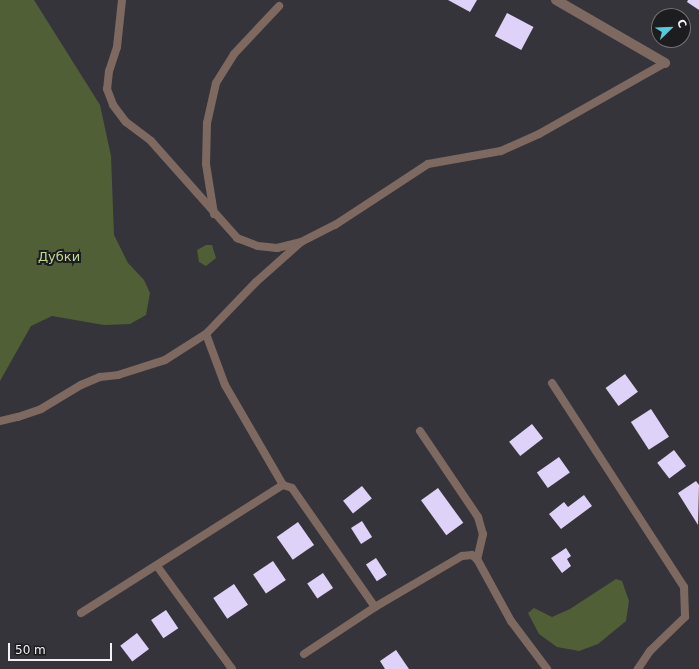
<!DOCTYPE html>
<html>
<head>
<meta charset="utf-8">
<style>
	body { margin:0 }
	#map { position:relative; width:699px; height:669px; overflow:hidden; background:#36343b; font-family:"DejaVu Sans",sans-serif }
	div>[style] { position:absolute }
	.green>* { inset:0; background:#505f35 }
	.building>* { inset:0; background:#dfd2f8; transform-origin:0 0 }
	.service>* { height:8px; margin:-4px; padding:0 4px; transform-origin:4px; border-radius:4px; background:#7e6960 }
	.minor>* { height:10px; margin:-5px; padding:0 5px; transform-origin:5px; border-radius:5px; background:#7e6960 }
	span { translate:-50% -50%; white-space:nowrap; text-align:center; line-height:1.15; -webkit-text-stroke:4px #1d1c1f; paint-order:stroke }
	.park-label { font-size:13px; color:#bdd790 }
	.north { position:absolute; left:651px; top:8px; width:40px; height:40px; box-sizing:border-box; background:#1d1c1f; border:1px solid #737175; border-radius:50%; rotate:67deg; font-size:11px; font-weight:700; line-height:16px; text-align:center; color:#f3f1f6 }
	.north::after { content:''; display:block; margin:auto; width:14px; height:18px; background:#55cadf; clip-path:polygon(50% 0,100% 100%,50% 72%,0 100%) }
	.scale { position:absolute; left:8px; top:643px; width:104px; height:18px; box-sizing:border-box; border:2px solid #f3f1f6; border-top:0; padding-left:5px; font-size:12px; line-height:14px; white-space:nowrap; color:#f3f1f6; -webkit-text-stroke:3px #1d1c1f; paint-order:stroke }
</style>
</head>
<body>
<div id="map">
	<div class="green">
		<i style="clip-path:polygon(0 0,34px 0,100px 105px,111px 156px,114px 235px,128px 263px,144px 280px,150px 293px,146px 315px,130px 324px,104px 325px,52px 316px,31px 326px,0 381px)"></i>
		<i style="clip-path:polygon(206px 245px,212px 245px,216px 258px,206px 266px,199px 262px,197px 250px)"></i>
		<i style="clip-path:polygon(616px 579px,622px 581px,629px 601px,626px 621px,598px 644px,579px 651px,557px 647px,539px 634px,528px 613px,534px 608px,552px 617px,570px 609px)"></i>
	</div>
	<div class="building">
		<i style="clip-path:polygon(448px 0,477px 0,470px 12px)"></i>
		<i style="clip-path:polygon(688px 0,699px 0,699px 10px,687px 2px)"></i>
		<i style="left:507px;top:13px;width:30px;height:26px;rotate:28deg"></i>
		<i style="left:625px;top:374px;width:22px;height:24px;rotate:54deg"></i>
		<i style="left:651px;top:409px;width:33px;height:24px;rotate:57deg"></i>
		<i style="left:532px;top:424px;width:18px;height:29px;rotate:52deg"></i>
		<i style="left:674px;top:450px;width:20px;height:21px;rotate:53deg"></i>
		<i style="left:559px;top:457px;width:19px;height:27px;rotate:55deg"></i>
		<i style="clip-path:polygon(696px 481px,699px 485px,698px 525px,678px 493px)"></i>
		<i style="left:362px;top:486px;width:16px;height:24px;rotate:52deg"></i>
		<i style="left:438px;top:488px;width:43px;height:21px;rotate:54deg"></i>
		<i style="clip-path:polygon(584px 495px,592px 506px,561px 529px,549px 514px,564px 502px,568px 507px)"></i>
		<i style="left:362px;top:521px;width:19px;height:13px;rotate:58deg"></i>
		<i style="left:298px;top:522px;width:28px;height:26px;rotate:55deg"></i>
		<i style="clip-path:polygon(566px 548px,571px 556px,567px 559px,571px 566px,562px 573px,551px 558px)"></i>
		<i style="left:376px;top:558px;width:20px;height:12px;rotate:57deg"></i>
		<i style="left:273px;top:561px;width:23px;height:24px;rotate:56deg"></i>
		<i style="left:323px;top:573px;width:18px;height:19px;rotate:56deg"></i>
		<i style="left:234px;top:584px;width:25px;height:25px;rotate:56deg"></i>
		<i style="left:166px;top:610px;width:22px;height:18px;rotate:56deg"></i>
		<i style="left:137px;top:633px;width:20px;height:21px;rotate:53deg"></i>
		<i style="clip-path:polygon(396px 650px,409px 669px,385px 669px,380px 661px)"></i>
	</div>
	<div class="service">
		<i style="left:122px;top:0;width:47px;rotate:96.1deg"></i>
		<i style="left:117px;top:47px;width:25px;rotate:108deg"></i>
		<i style="left:109px;top:71px;width:18px;rotate:96deg"></i>
		<i style="left:107px;top:89px;width:17px;rotate:69deg"></i>
		<i style="left:113px;top:105px;width:21px;rotate:53deg"></i>
		<i style="left:126px;top:122px;width:31px;rotate:37deg"></i>
		<i style="left:151px;top:141px;width:130px;rotate:48.4deg"></i>
		<i style="left:237px;top:238px;width:22px;rotate:21deg"></i>
		<i style="left:258px;top:246px;width:19px;rotate:6deg"></i>
		<i style="left:277px;top:248px;width:25px;rotate:-14deg"></i>
		<i style="left:301px;top:242px;width:38px;rotate:-27deg"></i>
		<i style="left:335px;top:225px;width:111px;rotate:-33.3deg"></i>
		<i style="left:428px;top:164px;width:74px;rotate:-10.1deg"></i>
		<i style="left:501px;top:151px;width:42px;rotate:-24.1deg"></i>
		<i style="left:539px;top:134px;width:145px;rotate:-29.4deg"></i>
		<i style="left:214px;top:214px;width:51px;rotate:-99.1deg"></i>
		<i style="left:206px;top:164px;width:41px;rotate:-88.6deg"></i>
		<i style="left:207px;top:123px;width:41px;rotate:-77.3deg"></i>
		<i style="left:216px;top:83px;width:34px;rotate:-58deg"></i>
		<i style="left:234px;top:54px;width:66px;rotate:-46.8deg"></i>
		<i style="left:206px;top:334px;width:54px;rotate:69.6deg"></i>
		<i style="left:225px;top:385px;width:116px;rotate:59.9deg"></i>
		<i style="left:552px;top:383px;width:243px;rotate:57.1deg"></i>
		<i style="left:684px;top:587px;width:30px;rotate:88deg"></i>
		<i style="left:685px;top:617px;width:49px;rotate:135.8deg"></i>
		<i style="left:650px;top:651px;width:22px;rotate:124deg"></i>
		<i style="left:0;top:421px;width:18px;rotate:-13deg"></i>
		<i style="left:18px;top:417px;width:24px;rotate:-19deg"></i>
		<i style="left:41px;top:409px;width:47px;rotate:-31deg"></i>
		<i style="left:81px;top:385px;width:21px;rotate:-23deg"></i>
		<i style="left:100px;top:377px;width:18px;rotate:-6deg"></i>
		<i style="left:118px;top:375px;width:49px;rotate:-17.7deg"></i>
		<i style="left:165px;top:360px;width:49px;rotate:-32.4deg"></i>
		<i style="left:206px;top:334px;width:72px;rotate:-46.1deg"></i>
		<i style="left:256px;top:282px;width:59px;rotate:-41.6deg"></i>
		<i style="left:420px;top:431px;width:104px;rotate:56deg"></i>
		<i style="left:478px;top:517px;width:18px;rotate:74deg"></i>
		<i style="left:483px;top:534px;width:26px;rotate:103deg"></i>
		<i style="left:157px;top:566px;width:127px;rotate:53.9deg"></i>
		<i style="left:81px;top:613px;width:239px;rotate:-32.4deg"></i>
		<i style="left:283px;top:485px;width:9px;rotate:18deg"></i>
		<i style="left:292px;top:488px;width:145px;rotate:55.1deg"></i>
		<i style="left:304px;top:654px;width:85px;rotate:-33.5deg"></i>
		<i style="left:375px;top:607px;width:101px;rotate:-30.4deg"></i>
		<i style="left:462px;top:556px;width:10px;rotate:-6deg"></i>
		<i style="left:472px;top:555px;width:6px;rotate:39deg"></i>
		<i style="left:477px;top:559px;width:71px;rotate:61.3deg"></i>
		<i style="left:511px;top:621px;width:60px;rotate:53.1deg"></i>
	</div>
	<div class="minor">
		<i style="left:556px;top:0;width:126px;rotate:30deg"></i>
	</div>
	<div class="park-label">
		<span style="left:59px;top:257px">Дубки</span>
	</div>
	<div class="north">С</div>
	<div class="scale">50 m</div>
</div>
</body>
</html>
